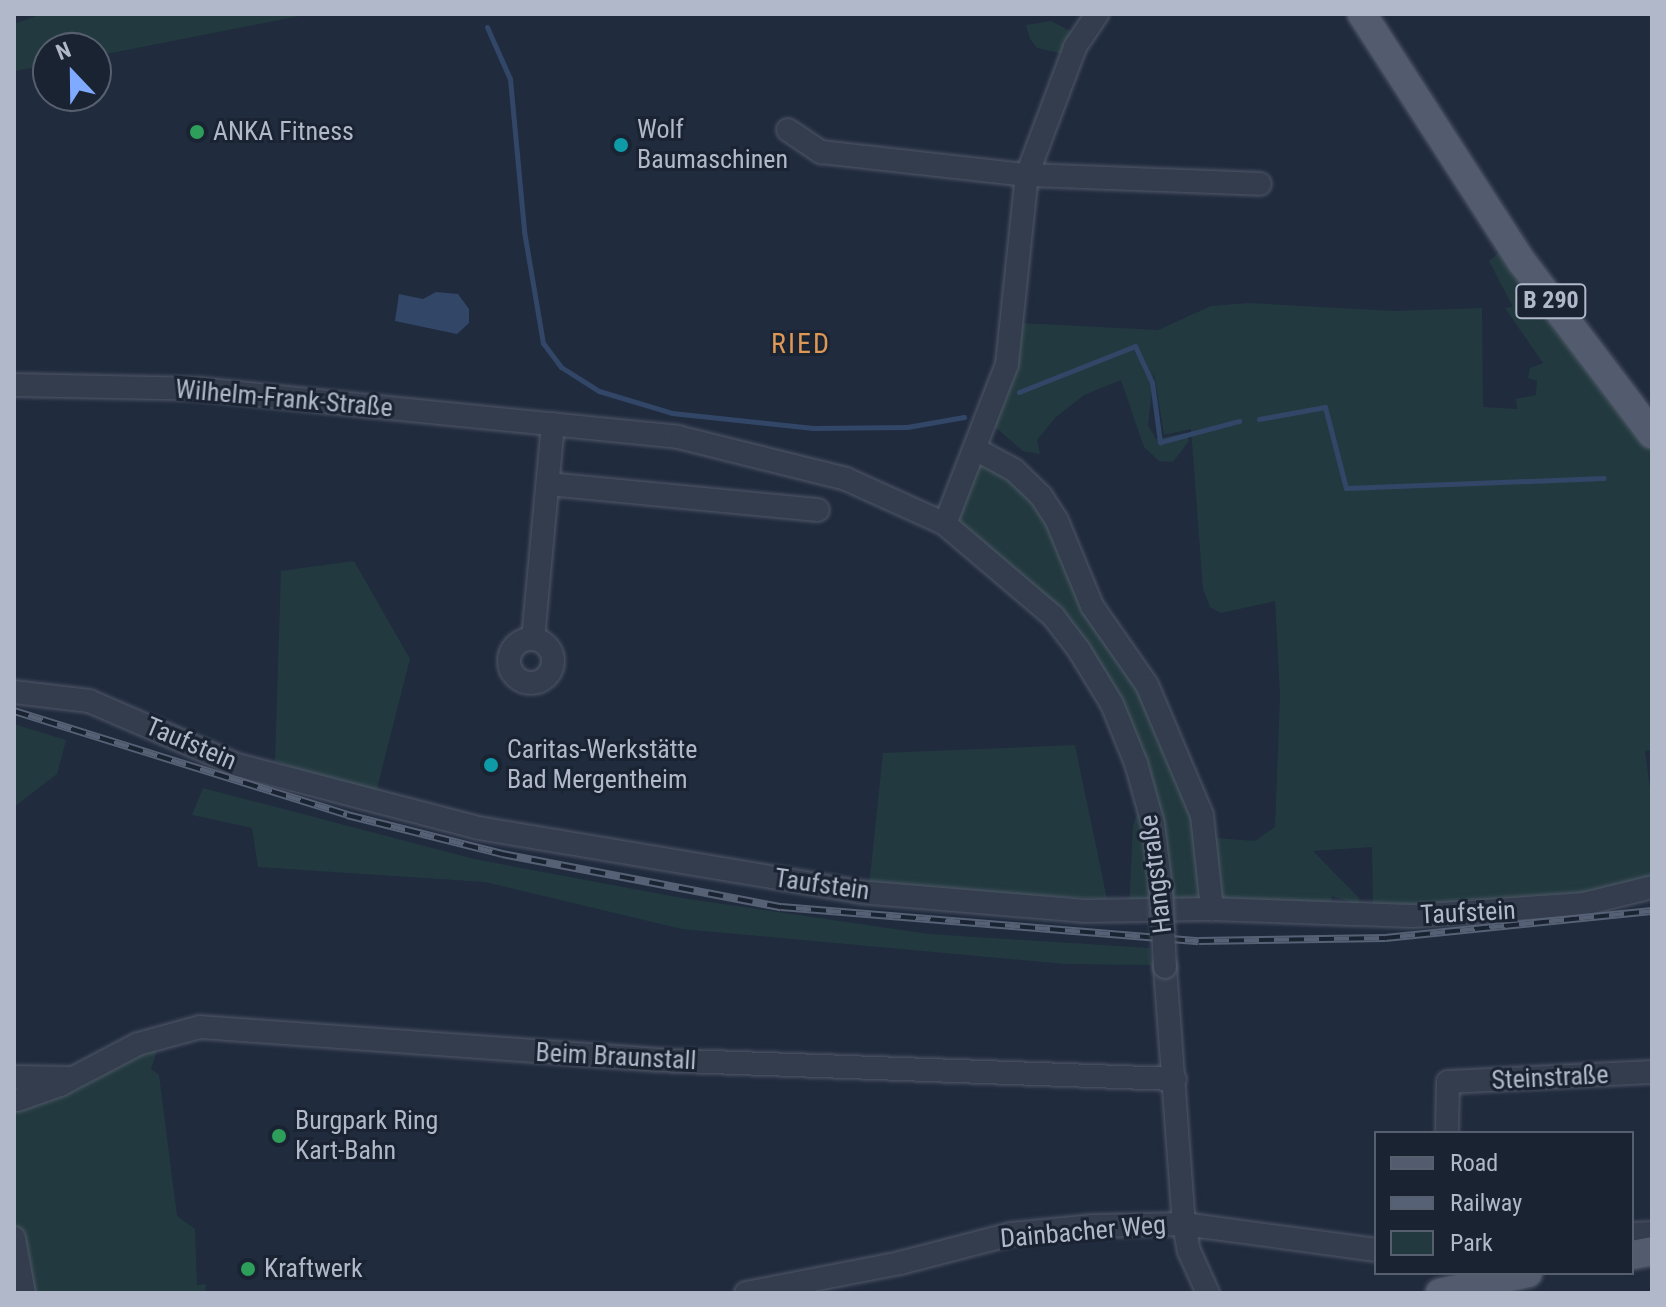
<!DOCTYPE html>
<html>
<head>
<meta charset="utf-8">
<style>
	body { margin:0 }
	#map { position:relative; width:1666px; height:1307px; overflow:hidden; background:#202b3e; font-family:"Roboto Condensed",sans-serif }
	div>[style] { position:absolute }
	.green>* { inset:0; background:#223a3f }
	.water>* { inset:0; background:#324667 }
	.stream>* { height:5px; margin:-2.5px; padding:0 2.5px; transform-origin:2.5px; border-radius:2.5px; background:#324667 }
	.roads { filter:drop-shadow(0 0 2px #505868) drop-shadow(0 0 2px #505868) }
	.minor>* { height:22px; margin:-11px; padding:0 11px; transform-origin:11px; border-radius:11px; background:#343d4e }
	.minor>.ring { margin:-11px; padding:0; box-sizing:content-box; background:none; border:22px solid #343d4e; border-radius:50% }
	.major>* { height:28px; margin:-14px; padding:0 14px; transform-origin:14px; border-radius:14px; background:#525c6e }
	.rail>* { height:8px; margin-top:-4px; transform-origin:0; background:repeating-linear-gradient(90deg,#1a2332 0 15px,#566175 0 30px); box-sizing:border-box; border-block:2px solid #566175 }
	.bridges { filter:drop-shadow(0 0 2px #505868) drop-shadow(0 0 2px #505868) }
	.minor-bridge>* { height:22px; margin:-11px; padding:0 11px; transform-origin:11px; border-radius:11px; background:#343d4e }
	.dots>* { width:22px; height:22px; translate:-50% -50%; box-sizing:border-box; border:4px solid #1a2332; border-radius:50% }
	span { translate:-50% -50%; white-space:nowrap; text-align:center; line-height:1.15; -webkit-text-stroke:6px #1a2332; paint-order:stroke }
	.shield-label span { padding:2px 6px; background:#1a2332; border:2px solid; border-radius:6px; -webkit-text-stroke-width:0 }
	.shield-label { font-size:24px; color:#b0b8c9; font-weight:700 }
	.poi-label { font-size:26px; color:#b0b8c9 }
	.left { translate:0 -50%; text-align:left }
	.street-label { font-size:26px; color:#b0b8c9 }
	.neighbourhood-label { font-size:28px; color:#de9856; letter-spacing:2px }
	.frame { position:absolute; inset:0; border:16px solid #b0b8c9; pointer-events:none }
	.legend { position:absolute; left:1374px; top:1131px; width:260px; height:144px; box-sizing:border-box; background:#1a2332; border:2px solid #565f6e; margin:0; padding:10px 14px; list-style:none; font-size:24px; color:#b0b8c9 }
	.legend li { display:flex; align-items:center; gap:16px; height:40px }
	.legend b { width:40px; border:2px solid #565f6e }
	.north { position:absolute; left:32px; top:32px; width:80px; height:80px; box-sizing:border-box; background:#1a2332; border:2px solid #565f6e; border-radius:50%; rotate:338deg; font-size:22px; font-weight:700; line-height:32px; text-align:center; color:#b0b8c9 }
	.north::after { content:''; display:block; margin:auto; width:28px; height:36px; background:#7faaff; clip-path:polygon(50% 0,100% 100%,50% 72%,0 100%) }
</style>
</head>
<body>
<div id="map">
	<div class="green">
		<i style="clip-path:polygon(42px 14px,310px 14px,96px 56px,96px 48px,48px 48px,48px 65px,14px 71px,14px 24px)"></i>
		<i style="clip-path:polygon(1051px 21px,1082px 37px,1072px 56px,1037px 48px,1030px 39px,1026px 25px)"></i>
		<i style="clip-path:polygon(1501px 251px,1652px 434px,1652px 750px,1645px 751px,1652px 803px,1652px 887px,1373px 916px,1372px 847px,1313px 851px,1359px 898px,1359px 905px,1332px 896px,1328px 915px,1129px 911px,1133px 825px,1145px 794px,1079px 650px,945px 524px,977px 450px,1014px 470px,1120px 646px,1205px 837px,1255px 841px,1275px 827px,1280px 696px,1275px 601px,1221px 613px,1210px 607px,1203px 589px,1191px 429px,1164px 435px,1154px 373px,1148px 425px,1156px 439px,1186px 433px,1189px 441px,1173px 462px,1159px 461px,1144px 447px,1121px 380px,1084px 395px,1055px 418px,1037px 440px,1040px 454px,1023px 451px,995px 427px,988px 418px,1021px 323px,1158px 330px,1211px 306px,1249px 303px,1394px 311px,1482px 308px,1483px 407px,1517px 409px,1516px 399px,1536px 395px,1537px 381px,1528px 378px,1530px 368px,1543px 363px,1505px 308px,1513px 307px,1489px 261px)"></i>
		<i style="clip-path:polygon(354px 561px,410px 659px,375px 796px,275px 761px,281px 571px)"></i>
		<i style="clip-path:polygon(14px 724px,66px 740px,57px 774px,14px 807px)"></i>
		<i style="clip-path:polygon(1075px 745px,1107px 899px,869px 887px,883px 753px)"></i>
		<i style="clip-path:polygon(203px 788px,474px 859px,682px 898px,929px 934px,1150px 948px,1151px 965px,1066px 964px,682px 929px,485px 882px,258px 867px,252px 828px,192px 815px)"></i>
		<i style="clip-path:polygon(162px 1036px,151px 1069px,159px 1075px,177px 1216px,195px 1229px,197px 1285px,206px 1284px,205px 1293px,14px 1293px,14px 1106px)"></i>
	</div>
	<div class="water">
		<i style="clip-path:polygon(436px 292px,458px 294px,469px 309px,469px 323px,457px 334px,395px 321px,399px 294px,423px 299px)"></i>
	</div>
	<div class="stream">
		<i style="left:487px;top:27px;width:57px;rotate:66.1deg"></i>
		<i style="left:510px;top:79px;width:153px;rotate:84.7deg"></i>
		<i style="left:524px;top:231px;width:114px;rotate:80.4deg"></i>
		<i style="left:543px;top:343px;width:30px;rotate:53deg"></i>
		<i style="left:561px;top:367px;width:45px;rotate:32.3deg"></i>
		<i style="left:599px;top:391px;width:76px;rotate:16.8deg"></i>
		<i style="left:672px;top:413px;width:142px;rotate:6.1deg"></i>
		<i style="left:813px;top:428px;width:94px;rotate:-0.6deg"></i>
		<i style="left:907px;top:427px;width:58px;rotate:-10deg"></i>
		<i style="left:1019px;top:392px;width:125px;rotate:-21.6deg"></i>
		<i style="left:1135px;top:346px;width:40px;rotate:65deg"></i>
		<i style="left:1152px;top:382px;width:61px;rotate:82.4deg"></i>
		<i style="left:1160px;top:442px;width:82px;rotate:-14.9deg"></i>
		<i style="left:1259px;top:419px;width:67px;rotate:-10.3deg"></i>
		<i style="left:1325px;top:407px;width:84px;rotate:75.5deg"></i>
		<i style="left:1346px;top:488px;width:258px;rotate:-2.2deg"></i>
	</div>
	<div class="roads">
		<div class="minor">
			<i style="left:788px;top:130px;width:40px;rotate:34deg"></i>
			<i style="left:821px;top:152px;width:207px;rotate:6.4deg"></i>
			<i style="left:1027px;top:175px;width:233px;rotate:2.2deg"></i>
			<i style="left:14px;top:385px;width:185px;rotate:1.2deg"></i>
			<i style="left:199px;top:389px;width:481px;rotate:5.7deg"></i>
			<i style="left:678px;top:437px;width:173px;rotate:14deg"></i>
			<i style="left:846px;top:479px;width:109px;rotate:24.4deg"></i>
			<i style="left:945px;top:524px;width:142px;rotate:40.4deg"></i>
			<i style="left:1053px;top:616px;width:43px;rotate:52.6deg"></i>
			<i style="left:1079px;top:650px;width:63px;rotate:58.6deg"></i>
			<i style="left:1112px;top:704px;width:64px;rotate:67.9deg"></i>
			<i style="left:1136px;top:763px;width:63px;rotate:74.4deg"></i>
			<i style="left:1153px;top:824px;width:65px;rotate:83deg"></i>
			<i style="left:977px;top:450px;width:42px;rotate:28.4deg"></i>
			<i style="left:1014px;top:470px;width:37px;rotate:44deg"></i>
			<i style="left:1041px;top:496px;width:30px;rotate:57deg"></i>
			<i style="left:1057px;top:521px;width:92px;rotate:67.6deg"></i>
			<i style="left:1092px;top:606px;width:96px;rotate:55.2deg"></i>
			<i style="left:1147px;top:685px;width:141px;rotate:67.1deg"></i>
			<i style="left:1202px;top:815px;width:95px;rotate:83.9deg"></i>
			<i style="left:548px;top:484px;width:271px;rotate:5.5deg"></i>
			<i style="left:945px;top:524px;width:172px;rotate:-68.8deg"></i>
			<i style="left:1007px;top:364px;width:190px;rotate:-84deg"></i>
			<i style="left:1027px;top:175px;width:137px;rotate:-69.4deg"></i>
			<i style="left:1075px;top:47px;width:40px;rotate:-56deg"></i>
			<i style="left:533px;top:639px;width:216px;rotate:-84.7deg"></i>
			<i class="ring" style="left:509px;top:639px;width:22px;height:22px"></i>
			<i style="left:14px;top:692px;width:76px;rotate:6.8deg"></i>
			<i style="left:89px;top:701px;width:161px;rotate:23.4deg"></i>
			<i style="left:237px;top:765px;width:249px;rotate:14.6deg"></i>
			<i style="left:478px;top:828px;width:386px;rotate:9.5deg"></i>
			<i style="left:859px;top:892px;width:227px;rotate:4.8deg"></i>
			<i style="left:1085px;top:911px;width:127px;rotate:-0.9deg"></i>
			<i style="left:1212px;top:909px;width:200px;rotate:2deg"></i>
			<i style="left:1412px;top:916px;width:172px;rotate:-4deg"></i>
			<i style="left:1584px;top:904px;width:70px;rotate:-14deg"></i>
			<i style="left:1165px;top:967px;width:258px;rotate:85.8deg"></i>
			<i style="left:1184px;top:1224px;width:27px;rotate:80deg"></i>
			<i style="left:1189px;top:1251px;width:46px;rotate:65.7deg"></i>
			<i style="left:18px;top:1077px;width:50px;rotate:1.1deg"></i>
			<i style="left:17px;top:1100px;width:46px;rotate:-19.2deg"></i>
			<i style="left:60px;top:1085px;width:88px;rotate:-27.7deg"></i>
			<i style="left:138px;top:1044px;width:64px;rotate:-15.3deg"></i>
			<i style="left:200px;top:1027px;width:457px;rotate:4.1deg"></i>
			<i style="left:656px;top:1060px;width:519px;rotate:2.1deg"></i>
			<i style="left:1447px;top:1133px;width:51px;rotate:-88.9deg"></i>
			<i style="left:1448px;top:1082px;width:204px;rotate:-2.8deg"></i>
			<i style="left:1632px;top:1234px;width:20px;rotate:-3deg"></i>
			<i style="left:14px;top:1238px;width:56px;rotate:79.7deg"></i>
			<i style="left:746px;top:1293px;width:157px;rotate:-11deg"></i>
			<i style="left:900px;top:1263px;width:115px;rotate:-14.6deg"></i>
			<i style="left:1011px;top:1234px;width:82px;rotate:-5.6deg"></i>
			<i style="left:1093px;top:1226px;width:91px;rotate:-1.3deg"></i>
			<i style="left:1184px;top:1224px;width:194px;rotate:7.7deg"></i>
		</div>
		<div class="major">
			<i style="left:1362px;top:14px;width:295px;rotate:57.2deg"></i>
			<i style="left:1522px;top:262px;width:216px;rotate:52.9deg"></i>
			<i style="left:1632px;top:1255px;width:20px;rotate:-11deg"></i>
			<i style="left:1440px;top:1293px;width:90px;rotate:-12.8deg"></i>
		</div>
	</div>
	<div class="rail">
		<i style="left:14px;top:711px;width:349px;rotate:17.3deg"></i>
		<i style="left:347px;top:815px;width:160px;rotate:14.1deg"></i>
		<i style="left:502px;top:854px;width:284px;rotate:10.8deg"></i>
		<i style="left:781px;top:907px;width:419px;rotate:4.7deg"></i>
		<i style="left:1199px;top:941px;width:186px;rotate:-0.9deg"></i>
		<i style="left:1385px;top:938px;width:268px;rotate:-5.8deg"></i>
	</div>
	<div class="bridges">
		<div class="minor-bridge">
			<i style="left:1161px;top:889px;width:78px;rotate:87.1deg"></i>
		</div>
	</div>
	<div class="dots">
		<i style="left:197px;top:132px;background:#2e9e5b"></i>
		<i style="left:621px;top:145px;background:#0f9aa8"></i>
		<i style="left:491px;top:765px;background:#0f9aa8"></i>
		<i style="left:279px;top:1136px;background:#2e9e5b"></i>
		<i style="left:248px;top:1269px;background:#2e9e5b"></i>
	</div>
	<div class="shield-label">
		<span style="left:1551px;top:301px">B 290</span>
	</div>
	<div class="poi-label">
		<span class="left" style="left:637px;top:145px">Wolf<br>Baumaschinen</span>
		<span class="left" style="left:213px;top:132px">ANKA Fitness</span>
		<span class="left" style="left:507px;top:765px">Caritas-Werkstätte<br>Bad Mergentheim</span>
		<span class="left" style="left:295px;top:1136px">Burgpark Ring<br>Kart-Bahn</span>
		<span class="left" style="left:264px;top:1269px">Kraftwerk</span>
	</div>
	<div class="street-label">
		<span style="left:284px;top:399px;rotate:5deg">Wilhelm-Frank-Straße</span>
		<span style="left:191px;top:744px;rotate:23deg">Taufstein</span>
		<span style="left:1156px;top:874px;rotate:-97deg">Hangstraße</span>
		<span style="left:822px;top:885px;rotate:8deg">Taufstein</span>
		<span style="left:1468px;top:913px;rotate:-3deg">Taufstein</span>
		<span style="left:616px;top:1057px;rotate:3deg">Beim Braunstall</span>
		<span style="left:1550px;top:1078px;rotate:-3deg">Steinstraße</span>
		<span style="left:1083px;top:1232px;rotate:-5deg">Dainbacher Weg</span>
	</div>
	<div class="neighbourhood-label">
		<span style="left:801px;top:344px">RIED</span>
	</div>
	<div class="frame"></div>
	<ul class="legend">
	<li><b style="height:10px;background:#525c6e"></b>Road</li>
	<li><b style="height:10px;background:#566175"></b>Railway</li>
	<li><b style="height:22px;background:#223a3f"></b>Park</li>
	</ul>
	<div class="north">N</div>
</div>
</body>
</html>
